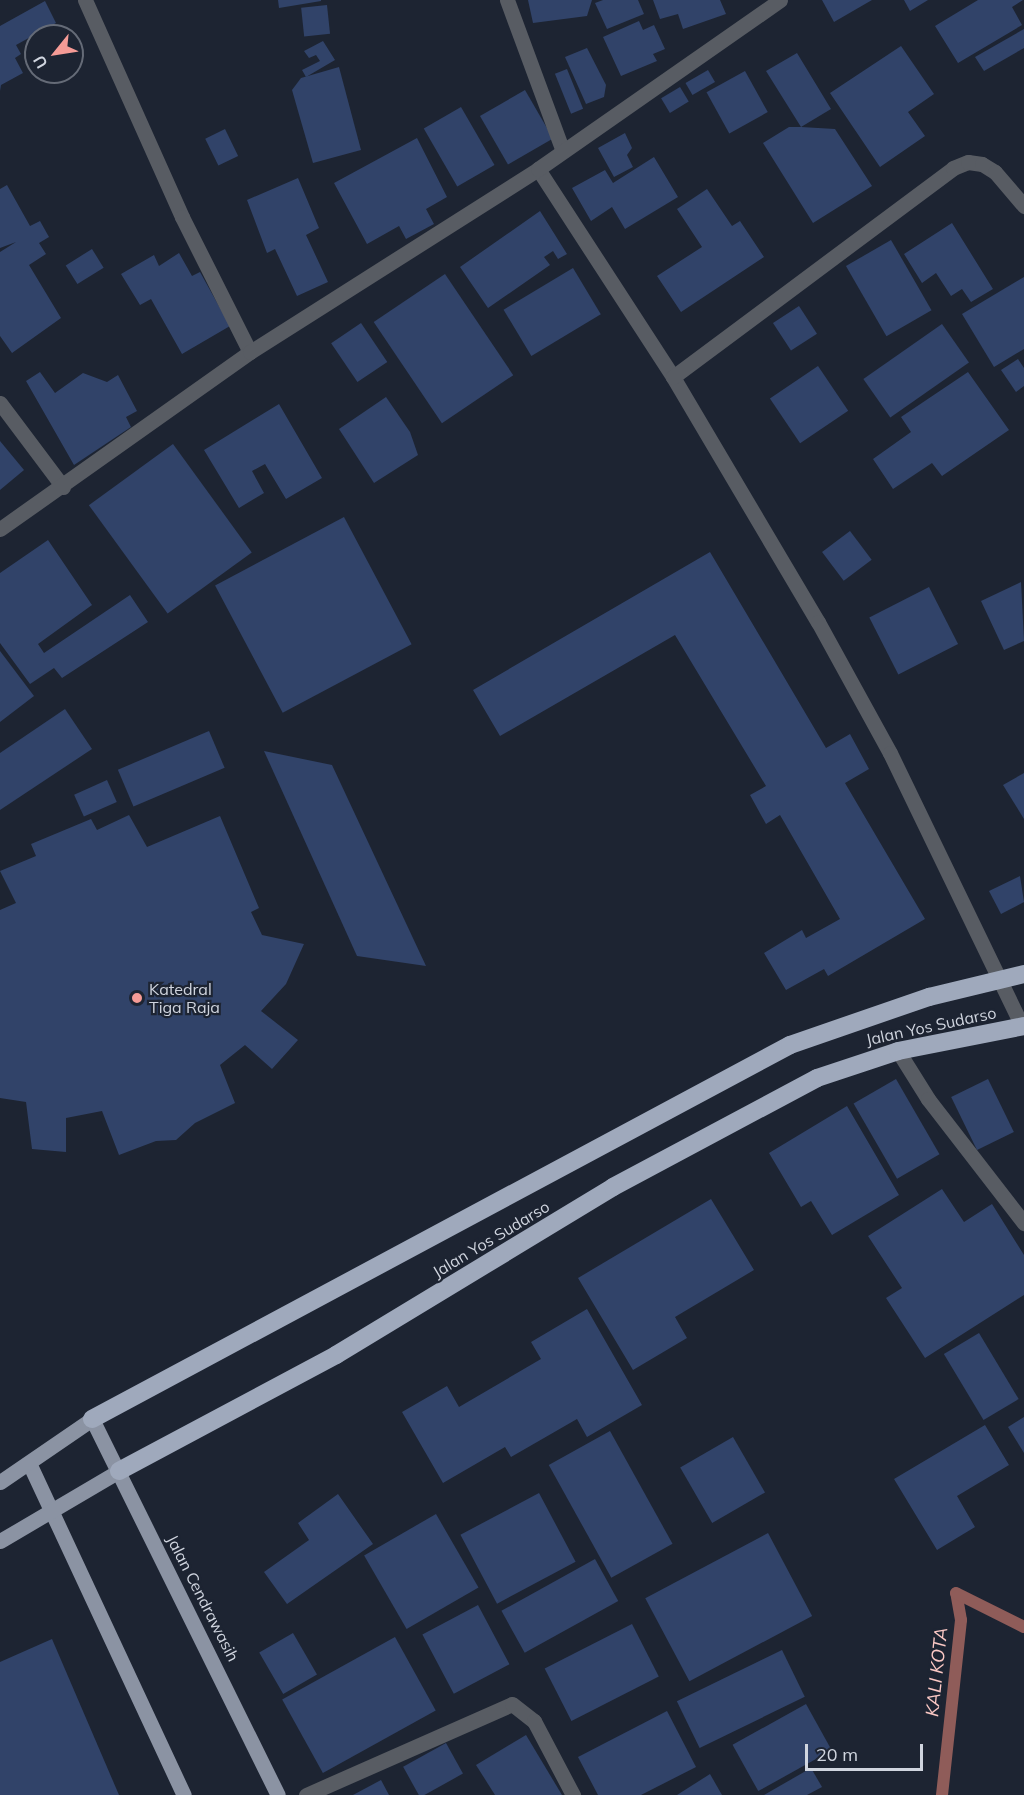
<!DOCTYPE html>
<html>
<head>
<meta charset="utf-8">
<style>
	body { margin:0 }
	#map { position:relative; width:1024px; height:1795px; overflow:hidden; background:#1d2432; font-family:Mulish,sans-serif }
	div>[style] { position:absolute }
	.stream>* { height:12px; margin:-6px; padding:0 6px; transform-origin:6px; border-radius:6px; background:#8f5c59 }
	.building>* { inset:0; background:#314369; transform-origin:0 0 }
	.minor>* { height:15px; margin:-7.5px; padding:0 7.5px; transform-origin:7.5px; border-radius:7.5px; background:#585c63 }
	.major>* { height:15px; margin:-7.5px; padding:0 7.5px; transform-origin:7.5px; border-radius:7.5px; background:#8b93a3 }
	.highway>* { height:18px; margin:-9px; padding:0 9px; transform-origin:9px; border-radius:9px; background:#9fa9bc }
	.dots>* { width:16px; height:16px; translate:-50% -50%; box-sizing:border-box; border:3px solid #1d2432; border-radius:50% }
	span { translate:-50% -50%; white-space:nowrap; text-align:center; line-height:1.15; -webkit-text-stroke:4.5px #1d2432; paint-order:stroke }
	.poi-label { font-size:16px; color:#d0d5df }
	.left { translate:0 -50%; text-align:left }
	.street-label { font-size:16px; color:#d0d5df }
	.water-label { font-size:18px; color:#fcc9c5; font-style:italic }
	.north { position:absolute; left:24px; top:24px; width:60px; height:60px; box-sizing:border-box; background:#1d2432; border:2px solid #656b77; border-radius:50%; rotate:240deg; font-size:16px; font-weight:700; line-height:24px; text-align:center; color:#d0d5df }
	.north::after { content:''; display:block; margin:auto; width:21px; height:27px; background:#f59b96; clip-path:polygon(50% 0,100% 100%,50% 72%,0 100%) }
	.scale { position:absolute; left:805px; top:1744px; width:118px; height:27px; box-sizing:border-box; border:3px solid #d0d5df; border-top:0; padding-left:8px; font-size:18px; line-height:21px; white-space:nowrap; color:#d0d5df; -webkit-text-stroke:4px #1d2432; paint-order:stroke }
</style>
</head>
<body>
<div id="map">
	<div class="stream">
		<i style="left:942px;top:1795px;width:176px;rotate:-83.8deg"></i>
		<i style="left:961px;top:1620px;width:27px;rotate:-100deg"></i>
		<i style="left:956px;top:1593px;width:76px;rotate:26.6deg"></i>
	</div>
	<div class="building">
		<i style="clip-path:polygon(278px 0,321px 0,321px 1px,279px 8px)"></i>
		<i style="clip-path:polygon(528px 0,592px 0,587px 16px,533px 23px)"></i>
		<i style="clip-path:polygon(603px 0,638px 0,644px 14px,607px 29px,595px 3px)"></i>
		<i style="clip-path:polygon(653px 0,720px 0,726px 14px,683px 29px,678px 14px,660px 19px)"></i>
		<i style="clip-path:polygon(822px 0,872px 0,834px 22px)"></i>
		<i style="clip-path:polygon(904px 0,928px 0,910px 11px)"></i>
		<i style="clip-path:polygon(978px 0,1023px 0,1012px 7px,1022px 25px,958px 63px,935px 26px)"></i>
		<i style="clip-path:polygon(45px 1px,56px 23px,16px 45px,21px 54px,15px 58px,23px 73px,1px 85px,0 91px,0 26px)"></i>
		<i style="left:327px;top:5px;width:29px;height:26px;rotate:84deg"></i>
		<i style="clip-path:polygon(639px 21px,643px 30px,654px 25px,665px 49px,653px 54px,657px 61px,621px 76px,603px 37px)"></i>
		<i style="clip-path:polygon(1024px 29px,1024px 48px,984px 71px,975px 57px)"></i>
		<i style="clip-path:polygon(323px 41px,335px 60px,306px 77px,302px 70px,320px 61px,316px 55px,309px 58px,304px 51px)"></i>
		<i style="clip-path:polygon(901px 46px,934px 94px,908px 112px,925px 136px,880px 167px,830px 93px)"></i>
		<i style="clip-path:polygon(587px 48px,606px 85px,604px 97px,586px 104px,565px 57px)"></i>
		<i style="clip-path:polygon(797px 53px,831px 109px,801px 127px,835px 129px,872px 186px,813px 223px,763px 143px,789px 127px,801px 127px,766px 71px)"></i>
		<i style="clip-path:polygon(339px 67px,361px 150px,313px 163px,292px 90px,301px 78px)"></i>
		<i style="left:567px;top:69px;width:43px;height:13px;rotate:68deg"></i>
		<i style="left:708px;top:70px;width:14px;height:26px;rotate:60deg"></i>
		<i style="left:745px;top:71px;width:47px;height:44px;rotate:61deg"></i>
		<i style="left:680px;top:87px;width:17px;height:22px;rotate:59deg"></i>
		<i style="left:525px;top:90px;width:56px;height:52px;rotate:60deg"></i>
		<i style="left:461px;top:107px;width:67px;height:43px;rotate:60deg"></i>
		<i style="left:225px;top:129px;width:30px;height:22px;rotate:64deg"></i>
		<i style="clip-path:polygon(625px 133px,632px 148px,627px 155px,633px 167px,614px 177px,598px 148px)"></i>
		<i style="clip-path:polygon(417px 138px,447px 197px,426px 209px,434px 224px,406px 239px,399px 226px,367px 244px,334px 183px)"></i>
		<i style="clip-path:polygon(654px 157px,678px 197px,625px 229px,612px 207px,591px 221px,572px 188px,605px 170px,613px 183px)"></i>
		<i style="clip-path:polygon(298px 178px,319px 228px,306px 235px,328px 282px,297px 296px,275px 249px,267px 253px,247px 200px)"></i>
		<i style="clip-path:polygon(7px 185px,30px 226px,40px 221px,49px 237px,39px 243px,46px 254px,29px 265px,61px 318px,12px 353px,0 336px,0 252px,16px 242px,0 248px,0 189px)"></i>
		<i style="clip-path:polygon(707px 189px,732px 226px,740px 221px,764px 257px,681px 312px,657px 276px,702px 247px,677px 209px)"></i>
		<i style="clip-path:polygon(540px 211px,567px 254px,558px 259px,553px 251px,544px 257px,550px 265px,488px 308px,460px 267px)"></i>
		<i style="clip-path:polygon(952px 223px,993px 289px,971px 302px,962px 289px,951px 296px,936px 273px,922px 283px,904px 254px)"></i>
		<i style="left:891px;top:240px;width:81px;height:52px;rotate:60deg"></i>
		<i style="left:92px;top:249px;width:22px;height:31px;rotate:58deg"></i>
		<i style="clip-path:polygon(179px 253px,192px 276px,200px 272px,230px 326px,182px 354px,151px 299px,140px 305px,121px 274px,154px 255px,159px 266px)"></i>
		<i style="left:573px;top:268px;width:54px;height:81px;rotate:59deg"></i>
		<i style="left:445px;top:274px;width:122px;height:86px;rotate:56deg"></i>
		<i style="clip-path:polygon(1024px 277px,1024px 349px,994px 367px,962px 314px)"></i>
		<i style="left:799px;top:306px;width:33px;height:31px;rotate:57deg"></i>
		<i style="left:361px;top:323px;width:47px;height:36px;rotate:56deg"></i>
		<i style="left:942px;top:324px;width:47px;height:96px;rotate:55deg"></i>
		<i style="clip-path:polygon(1018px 359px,1024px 368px,1024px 386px,1016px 392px,1001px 370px)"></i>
		<i style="left:818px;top:366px;width:54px;height:58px;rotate:56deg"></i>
		<i style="clip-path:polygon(40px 372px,55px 393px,83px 373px,107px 382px,118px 375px,137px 411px,126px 417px,131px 427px,74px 465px,26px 381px)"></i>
		<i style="clip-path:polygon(968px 372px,1009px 430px,942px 476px,932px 463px,893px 489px,873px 459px,911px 432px,901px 417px)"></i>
		<i style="clip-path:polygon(386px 397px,410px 432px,418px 455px,374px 483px,339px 429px)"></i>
		<i style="clip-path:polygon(279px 404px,322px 478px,286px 499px,265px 464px,252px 471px,264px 493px,239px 508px,204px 450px)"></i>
		<i style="clip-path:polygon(0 441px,24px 470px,0 490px)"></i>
		<i style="left:173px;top:444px;width:134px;height:104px;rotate:54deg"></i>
		<i style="left:344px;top:517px;width:144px;height:146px;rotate:62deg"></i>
		<i style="left:850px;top:531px;width:36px;height:35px;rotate:53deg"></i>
		<i style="clip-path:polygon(48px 540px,92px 605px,38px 644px,44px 653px,130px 595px,148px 622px,62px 678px,54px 668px,30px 684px,0 643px,0 573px)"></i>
		<i style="clip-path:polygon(710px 552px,826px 748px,850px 734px,869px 769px,845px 783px,925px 919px,828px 976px,824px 969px,786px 990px,764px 953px,802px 930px,806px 938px,840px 919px,780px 815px,766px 824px,750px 795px,766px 786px,675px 635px,500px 736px,473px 690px)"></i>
		<i style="clip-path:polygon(1021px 582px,1024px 641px,1004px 650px,981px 601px)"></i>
		<i style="left:929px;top:587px;width:64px;height:67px;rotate:63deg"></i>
		<i style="clip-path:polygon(0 651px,34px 696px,0 722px)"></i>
		<i style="clip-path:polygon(65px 709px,92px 749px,0 810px,0 753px)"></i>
		<i style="left:209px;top:731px;width:40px;height:99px;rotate:67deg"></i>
		<i style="clip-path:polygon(264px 751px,332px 765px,426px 966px,357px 956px)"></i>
		<i style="clip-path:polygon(1024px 773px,1024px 819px,1003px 785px)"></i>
		<i style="left:107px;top:780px;width:24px;height:36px;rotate:66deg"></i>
		<i style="clip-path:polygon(129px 815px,147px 847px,220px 816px,259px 908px,251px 912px,262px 935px,304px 944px,286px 984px,261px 1011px,298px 1040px,272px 1069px,245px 1045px,220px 1065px,235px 1103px,195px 1123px,176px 1140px,156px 1141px,119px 1155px,102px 1111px,66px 1118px,66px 1152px,32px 1149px,26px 1102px,0 1098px,0 910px,16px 903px,0 871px,36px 856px,31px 844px,91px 819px,97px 830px)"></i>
		<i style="clip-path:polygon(1020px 876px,1024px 902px,1001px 914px,989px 891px)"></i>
		<i style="left:896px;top:1079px;width:87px;height:49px;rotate:60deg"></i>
		<i style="left:988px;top:1079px;width:59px;height:41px;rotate:64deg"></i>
		<i style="clip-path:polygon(847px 1106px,899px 1195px,832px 1235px,811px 1201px,801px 1207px,769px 1153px)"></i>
		<i style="clip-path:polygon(942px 1189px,964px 1222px,992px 1204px,1024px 1255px,1024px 1295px,925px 1358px,886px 1298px,902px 1288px,868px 1236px)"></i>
		<i style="clip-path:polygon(711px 1199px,754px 1270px,675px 1317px,687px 1338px,633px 1370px,578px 1278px)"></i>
		<i style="clip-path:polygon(587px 1309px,642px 1405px,587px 1437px,577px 1419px,511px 1457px,505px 1447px,443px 1483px,402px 1412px,447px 1386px,459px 1407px,541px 1359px,531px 1342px)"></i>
		<i style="left:979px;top:1333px;width:77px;height:41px;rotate:59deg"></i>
		<i style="clip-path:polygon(1024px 1417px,1024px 1453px,1008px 1427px)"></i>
		<i style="clip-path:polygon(985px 1425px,1009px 1465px,957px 1496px,975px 1527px,937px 1550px,894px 1479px)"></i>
		<i style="left:610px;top:1431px;width:129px;height:70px;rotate:61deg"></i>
		<i style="left:733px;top:1437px;width:64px;height:61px;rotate:60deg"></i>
		<i style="left:539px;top:1493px;width:78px;height:89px;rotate:62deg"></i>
		<i style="clip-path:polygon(338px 1494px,373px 1544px,287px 1604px,264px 1572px,309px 1540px,298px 1523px)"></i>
		<i style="left:436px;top:1514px;width:85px;height:83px;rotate:60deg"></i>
		<i style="left:768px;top:1533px;width:94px;height:139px;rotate:62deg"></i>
		<i style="left:595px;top:1559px;width:48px;height:107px;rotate:61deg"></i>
		<i style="left:478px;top:1605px;width:67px;height:63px;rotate:62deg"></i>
		<i style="left:632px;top:1624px;width:59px;height:98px;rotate:63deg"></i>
		<i style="left:293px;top:1633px;width:48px;height:39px;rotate:60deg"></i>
		<i style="left:395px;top:1637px;width:84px;height:129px;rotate:61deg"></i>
		<i style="clip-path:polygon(52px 1639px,119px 1795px,0 1795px,0 1662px)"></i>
		<i style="left:782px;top:1650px;width:52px;height:117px;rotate:64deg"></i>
		<i style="left:806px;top:1704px;width:53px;height:84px;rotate:61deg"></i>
		<i style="clip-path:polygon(667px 1711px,696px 1767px,641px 1795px,598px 1795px,578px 1757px)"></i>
		<i style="clip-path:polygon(526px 1735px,562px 1795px,495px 1795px,476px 1765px)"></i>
		<i style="left:446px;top:1743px;width:35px;height:49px;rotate:61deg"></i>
		<i style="clip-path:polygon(811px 1768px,822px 1787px,807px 1795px,764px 1795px)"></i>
		<i style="clip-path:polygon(710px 1774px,722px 1795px,677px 1795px)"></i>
		<i style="clip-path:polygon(381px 1780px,389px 1795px,353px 1795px)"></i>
	</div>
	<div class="minor">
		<i style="left:85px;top:0;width:238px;rotate:65.9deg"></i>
		<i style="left:182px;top:217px;width:151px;rotate:63.3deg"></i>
		<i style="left:507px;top:0;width:161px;rotate:69.7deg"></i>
		<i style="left:538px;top:169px;width:248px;rotate:57deg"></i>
		<i style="left:673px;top:377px;width:285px;rotate:59.4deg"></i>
		<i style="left:818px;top:622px;width:149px;rotate:61.2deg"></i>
		<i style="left:890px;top:753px;width:303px;rotate:64.2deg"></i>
		<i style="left:673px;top:377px;width:349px;rotate:-36.7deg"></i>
		<i style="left:953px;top:168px;width:16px;rotate:-22deg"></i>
		<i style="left:968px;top:162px;width:14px;rotate:8deg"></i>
		<i style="left:982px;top:164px;width:15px;rotate:32deg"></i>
		<i style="left:995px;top:172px;width:45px;rotate:49.5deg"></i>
		<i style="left:0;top:403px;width:105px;rotate:53.1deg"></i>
		<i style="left:0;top:529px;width:306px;rotate:-35.3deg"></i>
		<i style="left:250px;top:352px;width:341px;rotate:-32.4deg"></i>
		<i style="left:538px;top:169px;width:295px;rotate:-34.9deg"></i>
		<i style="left:898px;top:1051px;width:57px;rotate:58deg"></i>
		<i style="left:928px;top:1099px;width:157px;rotate:52.3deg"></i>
		<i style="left:306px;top:1795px;width:225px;rotate:-23.8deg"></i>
		<i style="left:512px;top:1704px;width:28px;rotate:38deg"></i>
		<i style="left:534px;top:1721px;width:84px;rotate:62.2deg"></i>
	</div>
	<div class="major">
		<i style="left:29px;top:1463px;width:366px;rotate:65deg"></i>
		<i style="left:0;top:1482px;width:112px;rotate:-34.4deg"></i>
		<i style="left:92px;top:1419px;width:419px;rotate:63.7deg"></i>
		<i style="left:0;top:1541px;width:138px;rotate:-30.5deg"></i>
	</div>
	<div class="highway">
		<i style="left:92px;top:1419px;width:792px;rotate:-28.18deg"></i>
		<i style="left:790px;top:1045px;width:147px;rotate:-19.1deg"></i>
		<i style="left:929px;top:997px;width:98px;rotate:-13.6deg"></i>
		<i style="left:119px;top:1471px;width:246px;rotate:-28.1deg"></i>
		<i style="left:336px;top:1355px;width:324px;rotate:-31.2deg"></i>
		<i style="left:613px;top:1187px;width:231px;rotate:-28.1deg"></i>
		<i style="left:817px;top:1078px;width:85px;rotate:-18.4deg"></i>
		<i style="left:898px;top:1051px;width:128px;rotate:-11.2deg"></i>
	</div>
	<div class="dots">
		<i style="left:137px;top:998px;background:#f59b96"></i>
	</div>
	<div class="poi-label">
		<span class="left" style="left:149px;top:998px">Katedral<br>Tiga Raja</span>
	</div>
	<div class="street-label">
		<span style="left:931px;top:1026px;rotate:-12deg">Jalan Yos Sudarso</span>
		<span style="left:491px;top:1239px;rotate:-31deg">Jalan Yos Sudarso</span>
		<span style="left:203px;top:1598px;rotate:63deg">Jalan Cendrawasih</span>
	</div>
	<div class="water-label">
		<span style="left:937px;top:1672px;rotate:-84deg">KALI KOTA</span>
	</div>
	<div class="north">U</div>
	<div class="scale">20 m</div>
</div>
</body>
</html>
